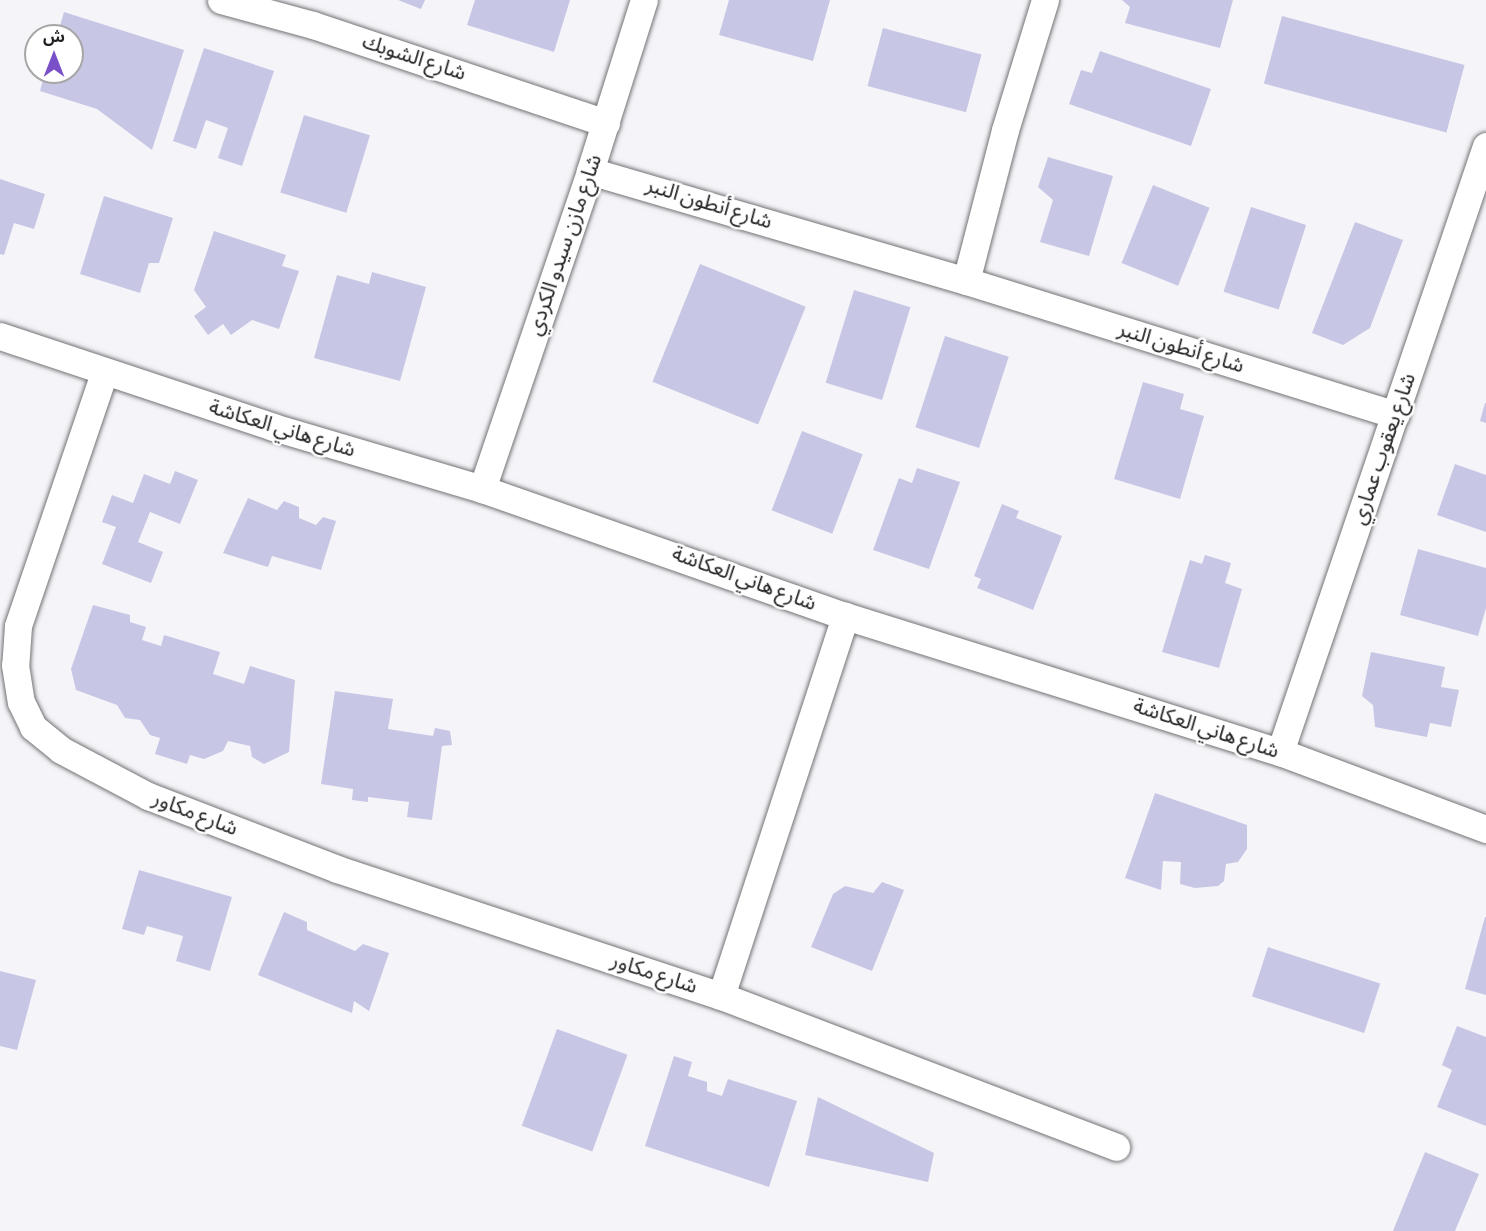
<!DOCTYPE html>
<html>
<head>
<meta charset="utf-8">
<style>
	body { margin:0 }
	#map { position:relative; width:1486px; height:1231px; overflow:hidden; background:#f5f5f9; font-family:"Sofia Sans Condensed","Noto Sans Arabic",sans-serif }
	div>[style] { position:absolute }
	.building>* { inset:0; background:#c8c6e5; transform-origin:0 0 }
	.roads { filter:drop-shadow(0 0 2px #737376) drop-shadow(0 0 2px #737376) }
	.street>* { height:27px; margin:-13.5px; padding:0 13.5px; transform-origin:13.5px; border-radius:13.5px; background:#fff }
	span { translate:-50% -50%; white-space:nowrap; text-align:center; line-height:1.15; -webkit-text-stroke:5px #fff; paint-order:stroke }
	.street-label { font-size:21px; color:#212122 }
	.north { position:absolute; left:24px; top:24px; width:60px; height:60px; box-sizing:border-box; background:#fff; border:2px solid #a6a6a7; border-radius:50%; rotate:0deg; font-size:16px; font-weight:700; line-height:24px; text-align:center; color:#212122 }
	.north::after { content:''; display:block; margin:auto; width:21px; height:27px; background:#7a50c9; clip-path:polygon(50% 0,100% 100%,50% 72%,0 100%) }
</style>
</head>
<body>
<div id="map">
	<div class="building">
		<i style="clip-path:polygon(398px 0,425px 0,421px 9px)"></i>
		<i style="clip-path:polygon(475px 0,570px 0,554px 52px,467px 25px)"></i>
		<i style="clip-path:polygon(729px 0,830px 0,813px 61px,719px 35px)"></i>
		<i style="clip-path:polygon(1122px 0,1233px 0,1220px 48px,1125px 23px,1130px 7px)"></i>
		<i style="clip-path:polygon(64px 12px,184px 50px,152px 150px,97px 109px,40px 91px,45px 72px,72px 72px,72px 36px,57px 36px)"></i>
		<i style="left:1282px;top:16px;width:189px;height:70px;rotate:15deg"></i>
		<i style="left:883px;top:28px;width:102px;height:60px;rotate:15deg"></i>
		<i style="clip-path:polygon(204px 48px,274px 71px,242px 166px,218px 158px,228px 128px,206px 120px,196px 149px,173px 141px)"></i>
		<i style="clip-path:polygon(1100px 51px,1211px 89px,1191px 146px,1069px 104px,1081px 70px,1092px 73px)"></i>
		<i style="left:304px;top:115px;width:69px;height:81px;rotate:17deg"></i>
		<i style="clip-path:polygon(1048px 157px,1113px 176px,1089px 256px,1040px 242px,1053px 200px,1038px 187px)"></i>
		<i style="clip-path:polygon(0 179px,45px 194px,34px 229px,14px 223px,4px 255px,0 254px)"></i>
		<i style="left:1153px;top:185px;width:61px;height:84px;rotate:22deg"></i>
		<i style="clip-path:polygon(104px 196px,173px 218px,159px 263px,149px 263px,140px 293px,80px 274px)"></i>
		<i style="left:1251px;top:207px;width:58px;height:89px;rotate:18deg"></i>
		<i style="clip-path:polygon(1355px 222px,1403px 240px,1370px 328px,1343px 345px,1312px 333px)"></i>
		<i style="clip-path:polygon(214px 231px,286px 255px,282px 266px,299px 271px,279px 329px,252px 320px,231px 335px,223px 324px,208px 335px,194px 316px,206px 307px,194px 290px)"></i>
		<i style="left:700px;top:264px;width:114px;height:127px;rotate:22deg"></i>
		<i style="clip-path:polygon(372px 272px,426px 287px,400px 381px,314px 358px,337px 275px,369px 284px)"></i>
		<i style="left:854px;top:290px;width:59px;height:97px;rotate:17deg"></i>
		<i style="left:945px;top:336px;width:67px;height:96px;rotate:18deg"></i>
		<i style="clip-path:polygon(1143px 382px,1184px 394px,1180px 409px,1204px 416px,1180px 499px,1114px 479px)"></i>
		<i style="clip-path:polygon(1485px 403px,1486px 403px,1486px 423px,1480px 421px)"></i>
		<i style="left:802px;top:431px;width:65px;height:85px;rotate:21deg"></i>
		<i style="clip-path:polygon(1455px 464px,1486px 475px,1486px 532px,1437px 515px)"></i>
		<i style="clip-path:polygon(917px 468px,960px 482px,929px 569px,873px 550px,899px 478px,912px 483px)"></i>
		<i style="clip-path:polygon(175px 471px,198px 480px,180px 524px,150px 512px,138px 542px,163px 552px,151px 583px,102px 564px,116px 527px,102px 522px,112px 495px,133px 503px,144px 474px,170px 484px)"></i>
		<i style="clip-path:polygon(248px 498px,277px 510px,284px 501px,299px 507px,299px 518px,316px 525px,323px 517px,336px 521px,321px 570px,272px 556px,268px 567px,223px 553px)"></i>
		<i style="clip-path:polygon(1002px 504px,1019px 511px,1016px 518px,1062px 536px,1033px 610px,977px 588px,981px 579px,974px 576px)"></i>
		<i style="clip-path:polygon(1418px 549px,1486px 568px,1486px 608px,1478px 636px,1400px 615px)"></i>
		<i style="clip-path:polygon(1205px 555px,1231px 563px,1225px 583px,1242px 589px,1219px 668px,1162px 652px,1190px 560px,1202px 564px)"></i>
		<i style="clip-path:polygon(93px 605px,130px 615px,130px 622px,146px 627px,142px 640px,161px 646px,164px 635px,220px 652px,213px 674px,244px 684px,250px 666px,295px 680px,289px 752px,264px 764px,252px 757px,250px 746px,228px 741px,223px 751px,204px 759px,190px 755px,187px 764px,155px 754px,160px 738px,150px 735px,140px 720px,125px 718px,117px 705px,76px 690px,71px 669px)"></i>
		<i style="clip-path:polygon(1371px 652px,1445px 667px,1441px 687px,1459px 690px,1451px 727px,1430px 723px,1427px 737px,1375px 727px,1373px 705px,1362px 696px)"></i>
		<i style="clip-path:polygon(335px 691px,393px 699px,388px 729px,433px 736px,435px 728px,450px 731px,452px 745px,442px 746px,432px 820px,407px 817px,409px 802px,368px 797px,368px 802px,352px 800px,353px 789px,321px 784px)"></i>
		<i style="clip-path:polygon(1155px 793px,1247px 825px,1247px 849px,1238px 862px,1226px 864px,1224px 881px,1218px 886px,1195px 888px,1180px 884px,1181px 862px,1163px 861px,1161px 890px,1125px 878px)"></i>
		<i style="clip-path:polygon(139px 870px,232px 897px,210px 971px,176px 961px,183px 936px,147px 926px,144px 935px,122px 929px)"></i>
		<i style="clip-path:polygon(882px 882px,904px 890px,872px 971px,811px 947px,833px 894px,845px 886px,873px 893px)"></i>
		<i style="clip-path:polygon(284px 912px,307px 922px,307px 930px,355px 951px,363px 944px,389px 953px,369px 1011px,354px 1001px,352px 1013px,258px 975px)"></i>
		<i style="clip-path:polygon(1485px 917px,1486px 917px,1486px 995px,1465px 989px)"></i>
		<i style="left:1268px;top:947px;width:118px;height:52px;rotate:18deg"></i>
		<i style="clip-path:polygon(0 971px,36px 980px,17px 1050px,0 1046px)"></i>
		<i style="clip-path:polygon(1457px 1026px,1486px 1037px,1486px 1126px,1437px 1107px,1452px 1070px,1442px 1065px)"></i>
		<i style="left:557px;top:1029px;width:75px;height:103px;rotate:20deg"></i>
		<i style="clip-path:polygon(674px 1056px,692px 1062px,688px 1076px,707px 1082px,707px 1091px,722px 1096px,728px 1079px,797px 1101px,769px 1187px,645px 1146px)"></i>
		<i style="clip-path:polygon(818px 1097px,934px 1153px,928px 1182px,805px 1155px)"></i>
		<i style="clip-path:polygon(1425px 1152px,1479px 1174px,1455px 1231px,1393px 1231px)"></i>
	</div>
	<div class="roads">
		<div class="street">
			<i style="left:221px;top:0;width:95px;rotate:15.2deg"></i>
			<i style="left:313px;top:25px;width:309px;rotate:18.5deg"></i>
			<i style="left:590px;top:171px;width:392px;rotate:16.3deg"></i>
			<i style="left:966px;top:281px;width:450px;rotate:17.3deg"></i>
			<i style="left:966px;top:281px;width:156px;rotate:-75.5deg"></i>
			<i style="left:1005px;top:130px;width:136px;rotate:-72.9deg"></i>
			<i style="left:0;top:336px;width:288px;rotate:18.4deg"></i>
			<i style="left:273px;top:427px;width:218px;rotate:16.5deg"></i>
			<i style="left:482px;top:489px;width:385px;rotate:19.3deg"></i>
			<i style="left:845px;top:616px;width:456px;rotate:17.4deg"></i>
			<i style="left:1280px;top:752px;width:220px;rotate:20.5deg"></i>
			<i style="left:104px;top:373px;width:267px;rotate:108.8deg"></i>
			<i style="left:18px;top:626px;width:39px;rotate:94deg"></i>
			<i style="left:15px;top:665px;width:37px;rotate:81deg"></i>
			<i style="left:21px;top:702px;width:28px;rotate:64deg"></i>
			<i style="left:33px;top:727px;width:36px;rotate:39deg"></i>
			<i style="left:61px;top:750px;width:98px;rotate:27.9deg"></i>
			<i style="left:148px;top:796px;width:203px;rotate:21.1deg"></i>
			<i style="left:337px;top:869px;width:404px;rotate:18.3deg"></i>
			<i style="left:721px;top:996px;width:423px;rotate:20.9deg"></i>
			<i style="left:482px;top:489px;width:336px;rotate:-71.2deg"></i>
			<i style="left:590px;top:171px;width:179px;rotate:-72.5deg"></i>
			<i style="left:1280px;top:752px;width:640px;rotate:-71.23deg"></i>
			<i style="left:721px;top:996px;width:400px;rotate:-71.9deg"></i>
		</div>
	</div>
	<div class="street-label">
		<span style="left:414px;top:58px;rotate:18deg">شارع الشوبك</span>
		<span style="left:709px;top:204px;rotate:17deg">شارع أنطون النبر</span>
		<span style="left:565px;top:245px;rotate:-71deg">شارع مازن سيدو الكردي</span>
		<span style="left:1181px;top:348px;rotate:17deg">شارع أنطون النبر</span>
		<span style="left:282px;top:429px;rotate:17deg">شارع هاني العكاشة</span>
		<span style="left:1384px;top:449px;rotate:-71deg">شارع يعقوب عماري</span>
		<span style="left:744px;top:579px;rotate:20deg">شارع هاني العكاشة</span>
		<span style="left:1206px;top:729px;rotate:18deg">شارع هاني العكاشة</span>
		<span style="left:195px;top:814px;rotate:21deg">شارع مكاور</span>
		<span style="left:654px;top:974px;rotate:18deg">شارع مكاور</span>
	</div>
	<div class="north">ش</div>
</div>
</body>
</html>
